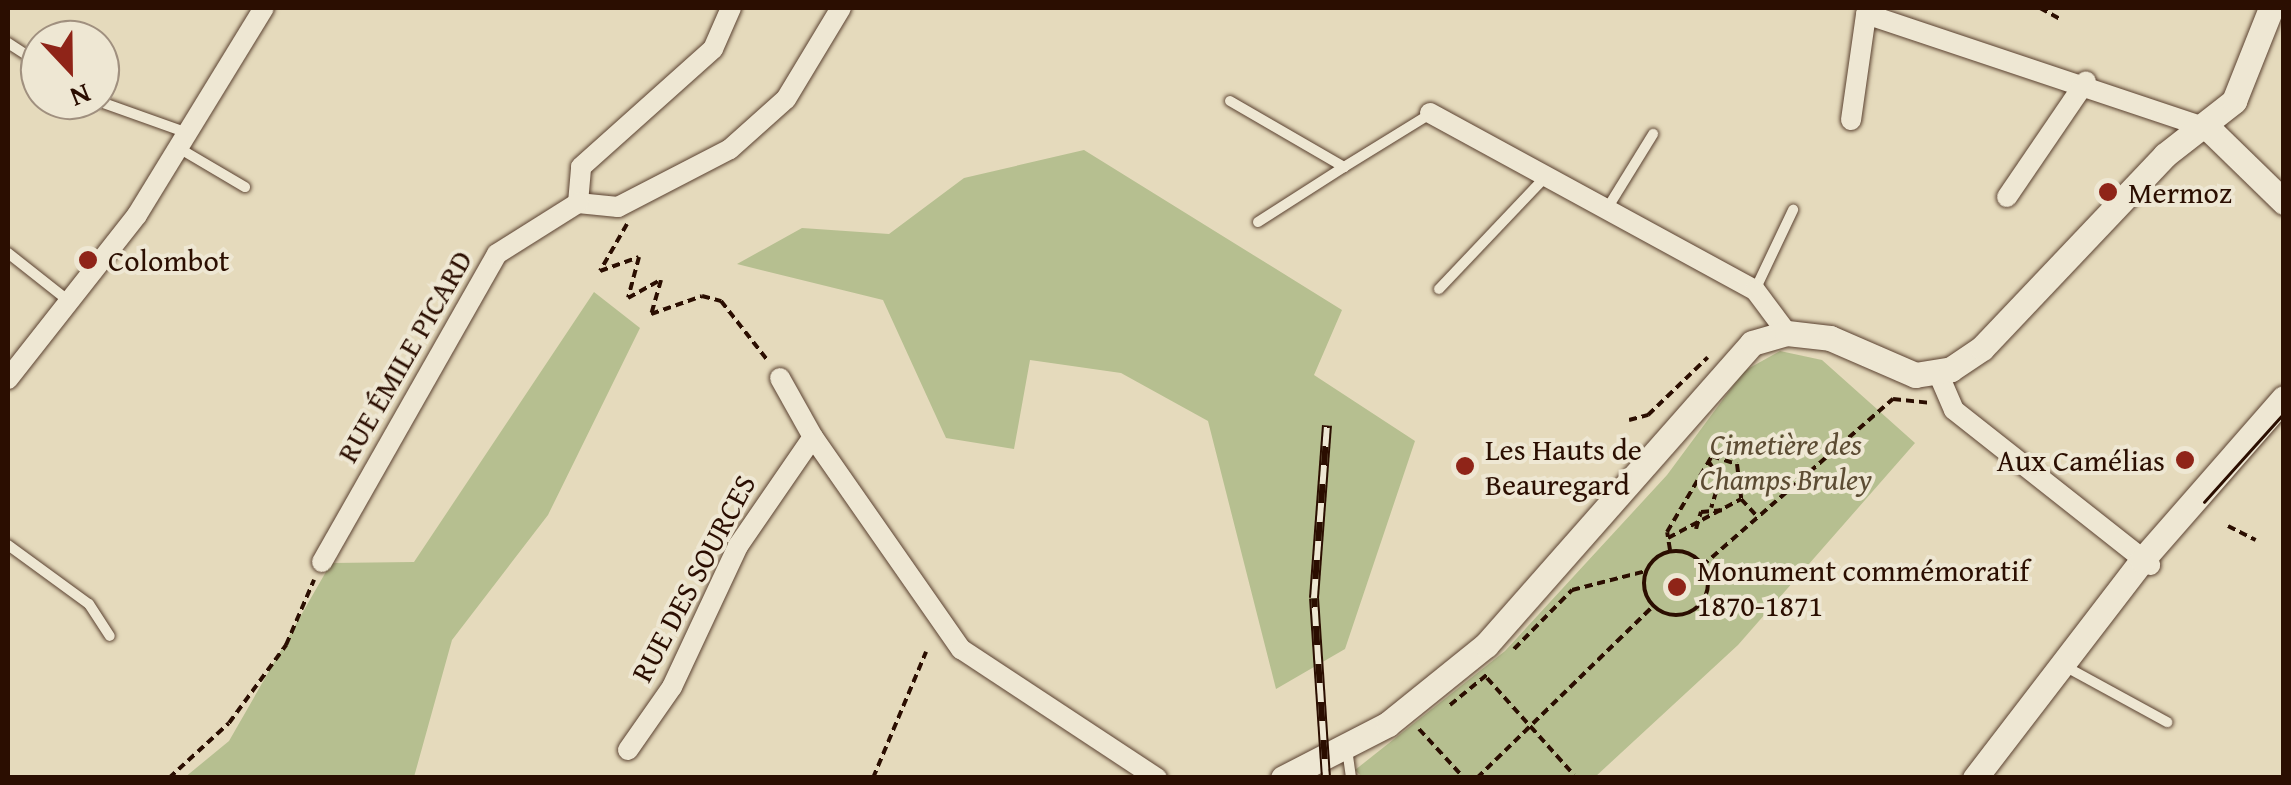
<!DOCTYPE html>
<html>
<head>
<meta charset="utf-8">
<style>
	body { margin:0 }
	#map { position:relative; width:2291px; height:785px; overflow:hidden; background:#e5dabc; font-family:"Gentium Book Plus",serif }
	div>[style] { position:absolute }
	.green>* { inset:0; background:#b6bf90 }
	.path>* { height:4px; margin-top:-2px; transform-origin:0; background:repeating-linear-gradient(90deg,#2b0e01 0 8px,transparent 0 13px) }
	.path>.ring { margin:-2px; padding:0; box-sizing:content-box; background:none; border:4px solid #2b0e01; border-radius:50% }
	.roads { filter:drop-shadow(0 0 2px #5a4130) drop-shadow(0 0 2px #5a4130) }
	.service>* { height:10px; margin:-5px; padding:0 5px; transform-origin:5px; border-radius:5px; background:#eee7d3 }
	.minor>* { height:20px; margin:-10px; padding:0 10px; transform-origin:10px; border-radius:10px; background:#eee7d3 }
	.tertiary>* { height:25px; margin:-12.5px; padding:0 12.5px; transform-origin:12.5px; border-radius:12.5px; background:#eee7d3 }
	.tram>* { height:2.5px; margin:-1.25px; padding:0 1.25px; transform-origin:1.25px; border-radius:1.25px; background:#2b0e01 }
	.rail>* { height:10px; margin-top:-5px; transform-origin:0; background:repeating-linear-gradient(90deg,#eee7d3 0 19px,#2b0e01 0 38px); box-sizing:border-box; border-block:2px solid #2b0e01 }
	.dots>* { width:28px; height:28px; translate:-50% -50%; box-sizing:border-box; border:5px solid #eee7d3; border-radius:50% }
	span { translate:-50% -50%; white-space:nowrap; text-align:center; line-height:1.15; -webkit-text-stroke:8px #eee7d3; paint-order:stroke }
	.poi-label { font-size:30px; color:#2b0e01 }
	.left { translate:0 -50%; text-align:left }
	.right { translate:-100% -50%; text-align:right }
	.street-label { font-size:30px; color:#2b0e01 }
	.park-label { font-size:30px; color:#5c4c33; font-style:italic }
	.frame { position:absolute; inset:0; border:10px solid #2b0e01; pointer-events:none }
	.north { position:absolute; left:20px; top:20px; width:100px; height:100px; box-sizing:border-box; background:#eee7d3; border:2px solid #a0907f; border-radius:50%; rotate:158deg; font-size:28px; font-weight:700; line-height:40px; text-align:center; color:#2b0e01 }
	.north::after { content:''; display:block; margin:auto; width:35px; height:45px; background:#8f2418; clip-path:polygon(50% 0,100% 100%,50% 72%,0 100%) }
</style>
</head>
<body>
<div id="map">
	<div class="green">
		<i style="clip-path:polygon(1084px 150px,1342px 310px,1314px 375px,1415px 441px,1345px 649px,1276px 689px,1208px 421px,1121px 373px,1030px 360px,1014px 449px,946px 438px,883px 300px,737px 264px,802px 228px,889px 234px,964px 178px)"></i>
		<i style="clip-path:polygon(594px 292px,640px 328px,548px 515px,452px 640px,414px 777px,184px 778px,229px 741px,331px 563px,414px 562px)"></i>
		<i style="clip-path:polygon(1780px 351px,1822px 360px,1915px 443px,1738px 645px,1595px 777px,1363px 778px,1355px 770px,1505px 651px,1667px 475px,1744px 371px)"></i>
	</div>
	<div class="path">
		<i style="left:2040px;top:8px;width:25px;rotate:29deg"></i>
		<i style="left:627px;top:224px;width:54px;rotate:119.9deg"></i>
		<i style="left:600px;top:271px;width:41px;rotate:-19.7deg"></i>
		<i style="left:639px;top:257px;width:42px;rotate:105deg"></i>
		<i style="left:628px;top:298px;width:38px;rotate:-29deg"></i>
		<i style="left:661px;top:280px;width:35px;rotate:106deg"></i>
		<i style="left:651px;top:314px;width:54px;rotate:-19.4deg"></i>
		<i style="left:702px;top:296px;width:20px;rotate:15deg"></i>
		<i style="left:721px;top:301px;width:76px;rotate:51.9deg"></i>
		<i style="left:1629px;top:420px;width:20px;rotate:-15deg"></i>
		<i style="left:1648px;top:415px;width:83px;rotate:-44deg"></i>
		<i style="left:1709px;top:462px;width:20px;rotate:57deg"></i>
		<i style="left:1720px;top:479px;width:30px;rotate:107deg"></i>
		<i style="left:1720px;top:479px;width:20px;rotate:-9deg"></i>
		<i style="left:2228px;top:526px;width:31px;rotate:27deg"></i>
		<i style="left:1696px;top:529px;width:18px;rotate:-74deg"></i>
		<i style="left:1701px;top:512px;width:24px;rotate:-5deg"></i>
		<i style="left:1668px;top:538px;width:83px;rotate:-28.1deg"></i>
		<i style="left:1670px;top:550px;width:18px;rotate:-99deg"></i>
		<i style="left:1667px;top:532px;width:88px;rotate:-59.4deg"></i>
		<i style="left:1712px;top:456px;width:26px;rotate:18deg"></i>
		<i style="left:1737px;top:464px;width:35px;rotate:83deg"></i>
		<i style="left:1741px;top:499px;width:25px;rotate:47deg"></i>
		<i class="ring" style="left:1644px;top:551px;width:60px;height:60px"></i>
		<i style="left:1702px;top:566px;width:254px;rotate:-41.2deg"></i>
		<i style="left:1893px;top:399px;width:37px;rotate:6deg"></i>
		<i style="left:1514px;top:649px;width:83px;rotate:-45.5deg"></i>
		<i style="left:1572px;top:590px;width:76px;rotate:-14.4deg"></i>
		<i style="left:1487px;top:678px;width:130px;rotate:48.1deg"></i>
		<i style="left:1450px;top:705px;width:50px;rotate:-39.4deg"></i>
		<i style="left:1419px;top:729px;width:67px;rotate:47.4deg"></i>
		<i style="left:169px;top:778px;width:81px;rotate:-42.5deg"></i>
		<i style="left:229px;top:723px;width:97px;rotate:-53.8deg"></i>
		<i style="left:286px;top:645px;width:71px;rotate:-66.7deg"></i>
		<i style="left:873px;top:778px;width:137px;rotate:-67.2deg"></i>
		<i style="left:1477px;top:778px;width:248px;rotate:-44.3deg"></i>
	</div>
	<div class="roads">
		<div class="service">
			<i style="left:8px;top:43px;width:38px;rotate:33deg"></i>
			<i style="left:95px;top:100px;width:96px;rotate:19.6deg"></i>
			<i style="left:1230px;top:101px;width:132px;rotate:30.1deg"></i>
			<i style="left:1344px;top:167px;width:101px;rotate:-31.6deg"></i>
			<i style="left:177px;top:147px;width:79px;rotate:30.5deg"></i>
			<i style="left:1608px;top:207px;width:86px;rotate:-58.3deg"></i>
			<i style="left:1258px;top:222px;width:102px;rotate:-32.6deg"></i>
			<i style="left:8px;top:253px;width:79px;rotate:38.3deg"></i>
			<i style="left:1439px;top:289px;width:157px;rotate:-46.5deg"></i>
			<i style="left:1755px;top:290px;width:89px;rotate:-64.6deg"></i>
			<i style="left:8px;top:545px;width:100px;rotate:36.1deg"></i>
			<i style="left:89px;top:604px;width:38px;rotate:57deg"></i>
			<i style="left:2070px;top:669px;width:111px;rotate:28.7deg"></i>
			<i style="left:1347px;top:749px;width:29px;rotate:82deg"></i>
		</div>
		<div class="minor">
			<i style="left:1430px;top:113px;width:370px;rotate:28.6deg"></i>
			<i style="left:1755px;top:290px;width:54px;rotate:53.3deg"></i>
			<i style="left:1851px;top:120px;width:107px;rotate:-81.9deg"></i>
			<i style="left:1866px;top:14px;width:362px;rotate:18.5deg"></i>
			<i style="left:2007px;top:197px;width:140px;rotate:-55.7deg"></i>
			<i style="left:578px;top:203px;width:40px;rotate:5.7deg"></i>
			<i style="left:618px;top:207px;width:126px;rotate:-27.4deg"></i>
			<i style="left:730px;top:149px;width:75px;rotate:-41.8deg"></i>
			<i style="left:786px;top:99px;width:106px;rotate:-58.9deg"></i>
			<i style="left:578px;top:203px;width:36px;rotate:-85deg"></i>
			<i style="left:581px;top:167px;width:177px;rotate:-41.8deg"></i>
			<i style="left:713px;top:49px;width:45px;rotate:-66.3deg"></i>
			<i style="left:1938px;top:373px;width:40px;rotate:66.6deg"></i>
			<i style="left:1954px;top:410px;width:250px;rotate:38.3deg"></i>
			<i style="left:780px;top:378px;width:68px;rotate:60.8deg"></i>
			<i style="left:8px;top:379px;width:209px;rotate:-51.8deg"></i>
			<i style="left:137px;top:215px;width:243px;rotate:-58.5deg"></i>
			<i style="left:322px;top:562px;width:354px;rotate:-60.4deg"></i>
			<i style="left:497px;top:254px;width:96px;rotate:-32.2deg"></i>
			<i style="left:628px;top:750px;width:77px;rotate:-55.1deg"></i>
			<i style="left:672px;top:687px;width:156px;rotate:-64.9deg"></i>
			<i style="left:738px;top:546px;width:132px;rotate:-55.5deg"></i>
			<i style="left:813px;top:437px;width:259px;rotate:55.1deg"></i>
			<i style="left:961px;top:649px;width:235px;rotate:33.4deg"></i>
		</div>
		<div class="tertiary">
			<i style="left:2209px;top:129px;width:105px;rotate:44.2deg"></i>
			<i style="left:1283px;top:778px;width:118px;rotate:-27.2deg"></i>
			<i style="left:1388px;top:724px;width:126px;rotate:-38.9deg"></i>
			<i style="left:1486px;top:645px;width:402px;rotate:-48.6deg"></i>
			<i style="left:1752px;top:343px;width:36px;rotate:-16deg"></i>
			<i style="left:1787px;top:333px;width:43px;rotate:6.6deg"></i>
			<i style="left:1830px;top:338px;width:93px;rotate:23.5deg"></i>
			<i style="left:1915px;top:375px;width:36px;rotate:-9deg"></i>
			<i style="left:1951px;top:369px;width:37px;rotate:-34deg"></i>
			<i style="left:1982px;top:348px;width:266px;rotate:-46.5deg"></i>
			<i style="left:2165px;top:155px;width:88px;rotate:-38deg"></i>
			<i style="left:2234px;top:101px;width:100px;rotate:-68.3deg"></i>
			<i style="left:1975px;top:778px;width:275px;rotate:-52.5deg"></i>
			<i style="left:2142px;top:560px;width:215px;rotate:-48.8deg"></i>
		</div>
	</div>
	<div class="tram">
		<i style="left:2204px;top:502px;width:120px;rotate:-48deg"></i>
	</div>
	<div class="rail">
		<i style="left:1326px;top:778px;width:180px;rotate:-93.8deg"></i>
		<i style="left:1314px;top:598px;width:173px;rotate:-85.7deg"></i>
	</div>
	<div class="dots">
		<i style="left:2108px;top:192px;background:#8f2418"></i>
		<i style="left:88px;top:260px;background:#8f2418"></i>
		<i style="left:2185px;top:460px;background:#8f2418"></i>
		<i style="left:1465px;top:466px;background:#8f2418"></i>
		<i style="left:1677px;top:587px;background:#8f2418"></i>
	</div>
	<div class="poi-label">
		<span class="left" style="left:2128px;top:192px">Mermoz</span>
		<span class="left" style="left:108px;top:260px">Colombot</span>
		<span class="left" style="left:1485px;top:466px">Les Hauts de<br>Beauregard</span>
		<span class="right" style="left:2165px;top:460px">Aux Camélias</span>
		<span class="left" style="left:1697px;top:587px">Monument commémoratif<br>1870-1871</span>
	</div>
	<div class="street-label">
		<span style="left:404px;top:356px;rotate:-60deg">RUE ÉMILE PICARD</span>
		<span style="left:693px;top:578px;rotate:-62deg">RUE DES SOURCES</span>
	</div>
	<div class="park-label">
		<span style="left:1786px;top:461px">Cimetière des<br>Champs Bruley</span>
	</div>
	<div class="frame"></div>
	<div class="north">N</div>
</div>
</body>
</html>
